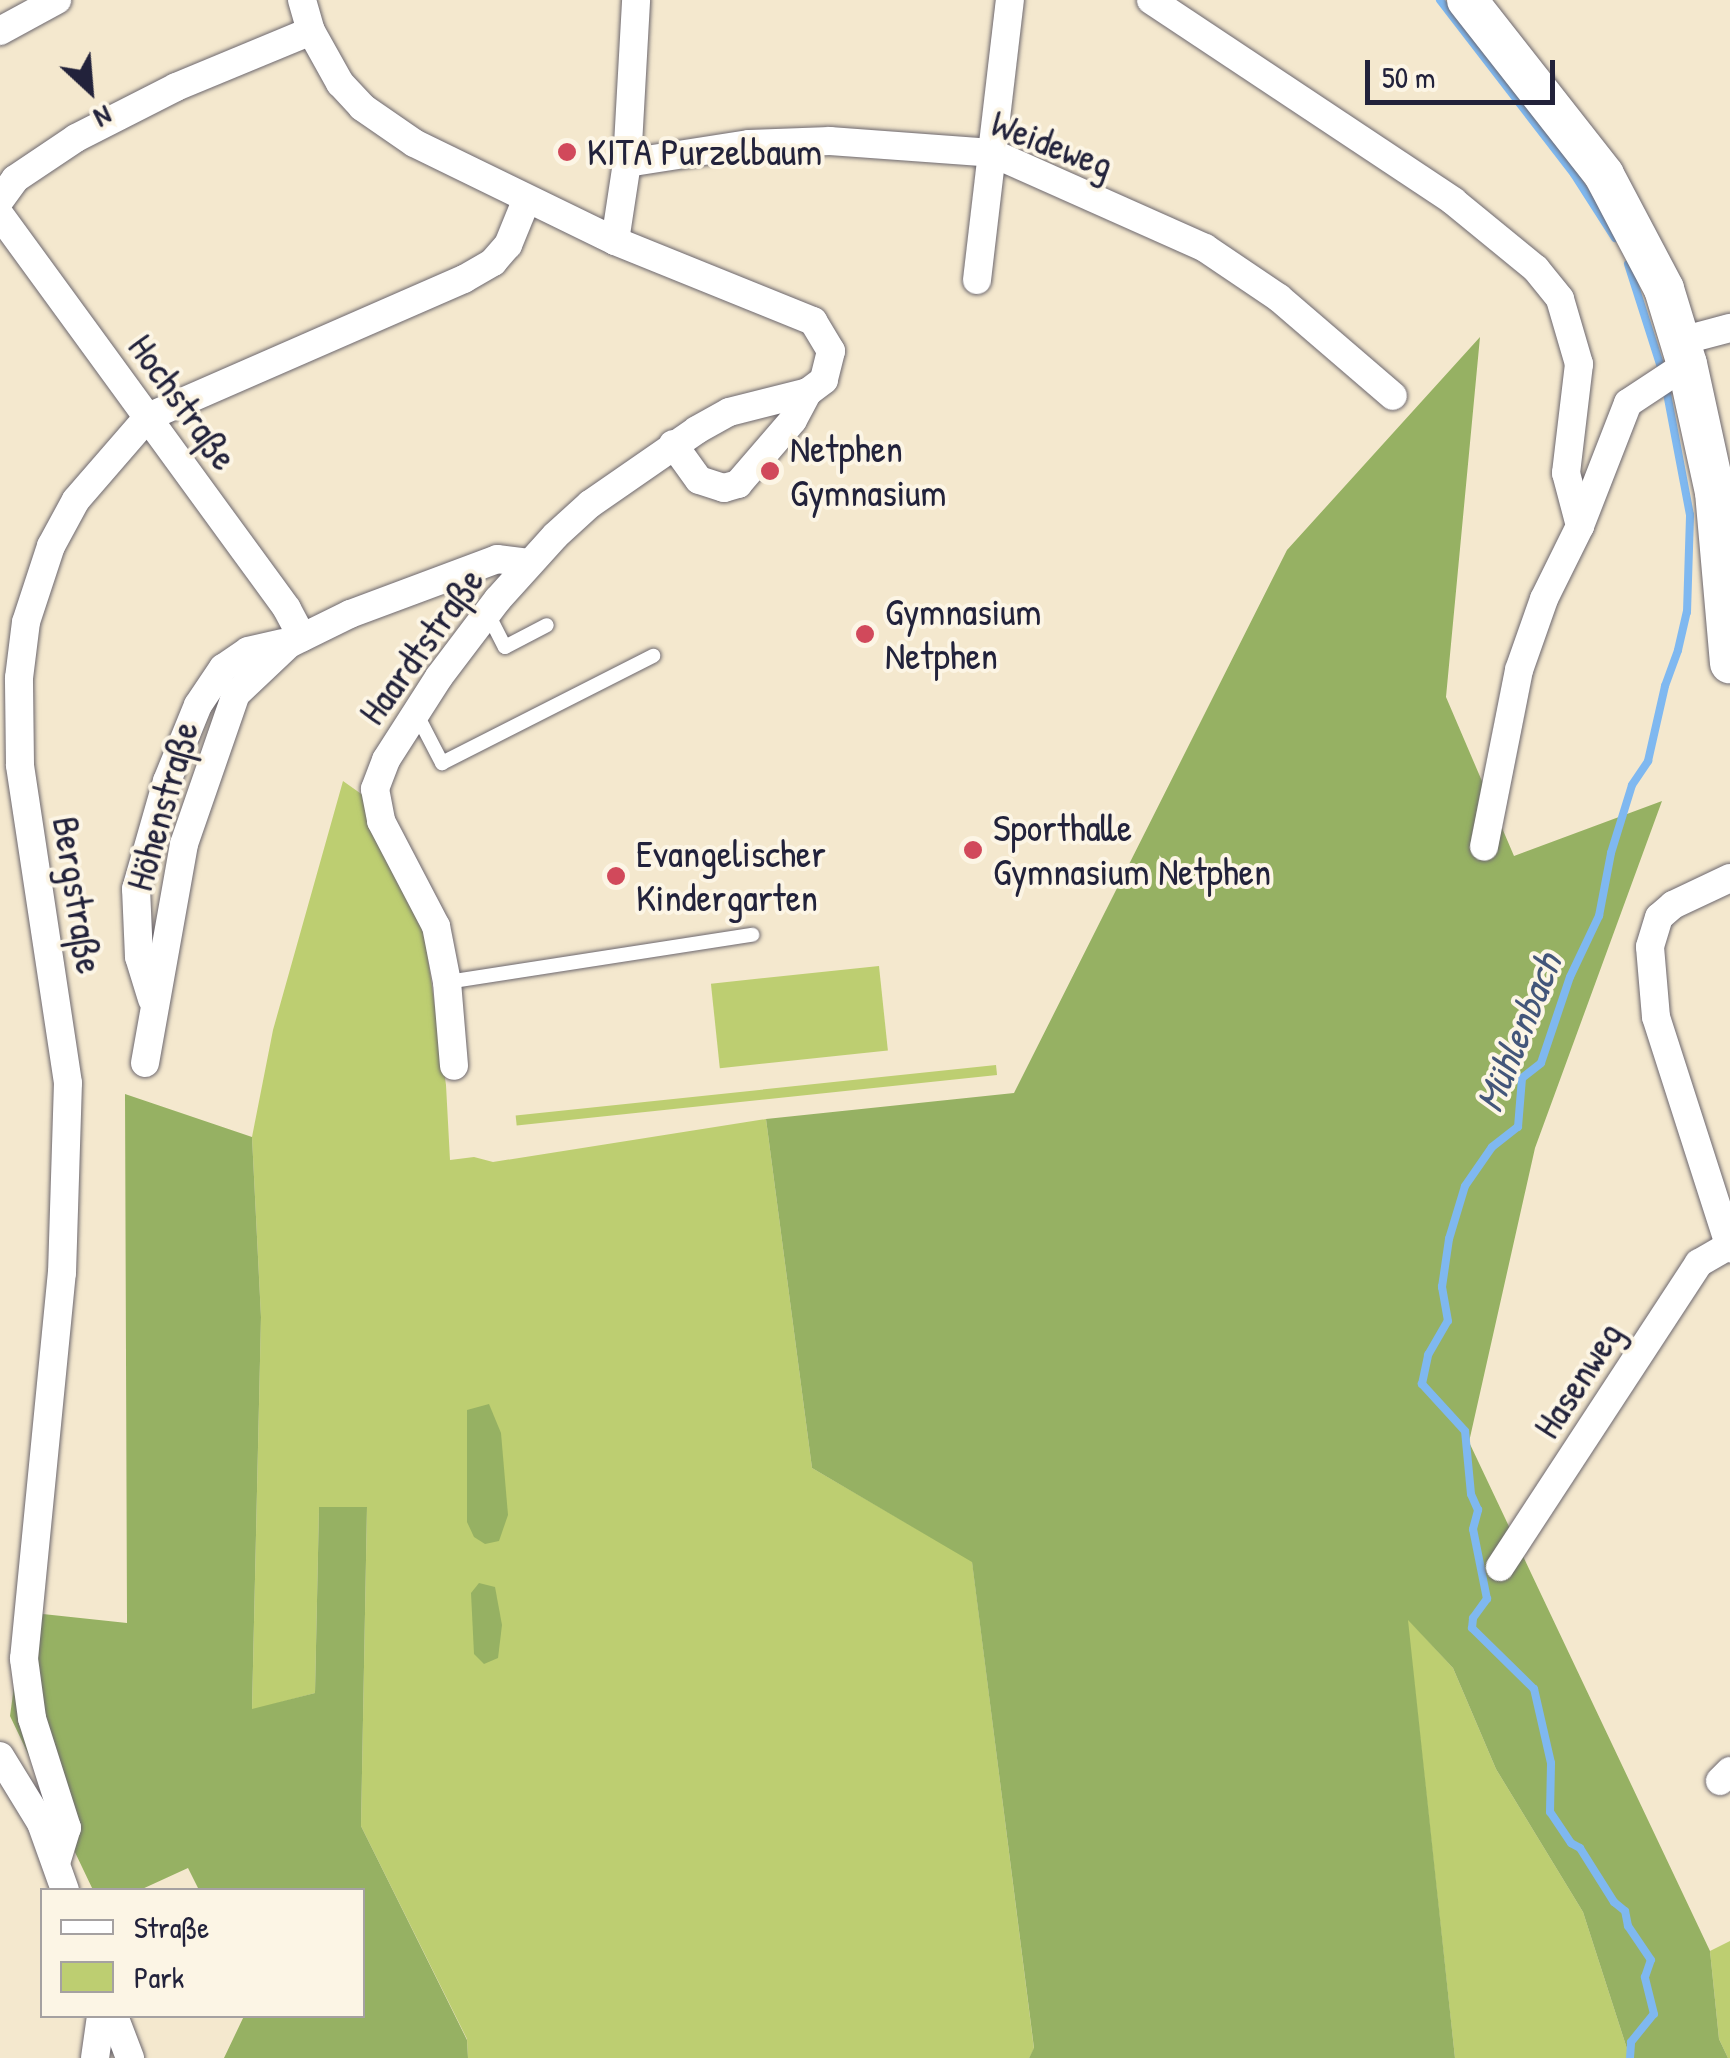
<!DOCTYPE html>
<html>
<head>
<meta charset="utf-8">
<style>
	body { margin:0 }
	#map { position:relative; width:1730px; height:2058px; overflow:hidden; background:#f4e8ce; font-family:"Patrick Hand",sans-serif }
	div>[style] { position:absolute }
	.green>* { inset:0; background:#bdce71; transform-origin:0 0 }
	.forest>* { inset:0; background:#96b163 }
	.stream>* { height:8px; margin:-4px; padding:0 4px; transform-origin:4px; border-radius:4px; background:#7fb8f0 }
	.roads { filter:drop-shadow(0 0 2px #6c676e) drop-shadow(0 0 2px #6c676e) }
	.service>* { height:14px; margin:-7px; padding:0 7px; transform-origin:7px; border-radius:7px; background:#fff }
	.minor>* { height:28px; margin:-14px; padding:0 14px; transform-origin:14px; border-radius:14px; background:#fff }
	.secondary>* { height:40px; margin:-20px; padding:0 20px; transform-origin:20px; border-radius:20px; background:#fff }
	.dots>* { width:28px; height:28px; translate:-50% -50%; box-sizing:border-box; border:5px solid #fcf5e5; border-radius:50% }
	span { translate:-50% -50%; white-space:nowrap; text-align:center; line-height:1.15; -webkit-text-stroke:8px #fcf5e5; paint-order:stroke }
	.street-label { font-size:38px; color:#22223b }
	.poi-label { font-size:38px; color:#22223b }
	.left { translate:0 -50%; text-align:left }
	.water-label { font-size:40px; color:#43567a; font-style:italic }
	.legend { position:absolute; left:40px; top:1888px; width:325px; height:130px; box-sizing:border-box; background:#fcf5e5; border:2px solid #a5a1a1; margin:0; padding:12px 18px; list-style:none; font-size:30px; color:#22223b }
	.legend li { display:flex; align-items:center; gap:20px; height:50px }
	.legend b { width:50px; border:2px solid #a5a1a1 }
	.north { position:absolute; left:40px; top:40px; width:100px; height:100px; -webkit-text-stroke:8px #fcf5e5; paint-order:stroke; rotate:154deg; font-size:28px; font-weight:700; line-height:40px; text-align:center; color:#22223b }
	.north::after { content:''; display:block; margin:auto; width:35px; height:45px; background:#22223b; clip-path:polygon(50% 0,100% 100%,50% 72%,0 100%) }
	.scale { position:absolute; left:1365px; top:60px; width:190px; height:45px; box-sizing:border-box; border:5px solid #22223b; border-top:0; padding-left:12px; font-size:30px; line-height:35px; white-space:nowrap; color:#22223b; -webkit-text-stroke:8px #fcf5e5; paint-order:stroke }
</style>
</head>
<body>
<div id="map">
	<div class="green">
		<i style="clip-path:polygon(343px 781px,367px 798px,421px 910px,446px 1085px,450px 1160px,474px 1157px,493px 1162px,766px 1119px,812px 1468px,972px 1561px,1034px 2049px,1029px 2058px,468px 2058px,467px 2039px,361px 1826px,367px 1507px,319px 1508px,315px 1693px,252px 1710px,261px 1317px,252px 1137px,273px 1030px)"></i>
		<i style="left:879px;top:966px;width:85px;height:169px;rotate:84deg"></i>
		<i style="left:996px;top:1065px;width:10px;height:483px;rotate:84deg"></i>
		<i style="clip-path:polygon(1407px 1618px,1453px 1668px,1496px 1769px,1583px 1912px,1630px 2058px,1455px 2058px)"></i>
		<i style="clip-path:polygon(1730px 1941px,1730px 2058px,1728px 2058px,1719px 2039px,1710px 1951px)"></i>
	</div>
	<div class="forest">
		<i style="clip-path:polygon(1480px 337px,1446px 697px,1514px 856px,1662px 801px,1535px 1148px,1469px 1442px,1710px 1951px,1719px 2039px,1728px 2058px,1630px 2058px,1583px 1912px,1496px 1769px,1453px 1668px,1408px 1620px,1455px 2058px,1029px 2058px,1034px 2048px,972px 1562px,812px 1468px,766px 1119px,1014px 1093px,1287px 550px)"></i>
		<i style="clip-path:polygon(125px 1094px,252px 1137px,261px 1317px,252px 1709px,315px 1693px,319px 1507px,367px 1507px,361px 1826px,467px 2040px,468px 2058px,224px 2058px,244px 2016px,362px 2016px,362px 1890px,199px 1890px,188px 1868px,140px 1890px,93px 1890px,10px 1716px,24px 1612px,127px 1623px)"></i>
		<i style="clip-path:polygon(489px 1404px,501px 1433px,508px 1515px,499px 1541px,485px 1544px,474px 1537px,467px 1522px,467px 1410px)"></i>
		<i style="clip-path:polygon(479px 1583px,495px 1587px,502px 1625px,498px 1658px,484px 1664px,474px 1654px,471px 1593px)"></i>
	</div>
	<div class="stream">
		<i style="left:1440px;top:0;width:220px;rotate:52.4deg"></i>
		<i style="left:1574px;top:174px;width:76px;rotate:57.4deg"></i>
		<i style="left:1628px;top:264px;width:115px;rotate:72.3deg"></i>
		<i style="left:1630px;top:2058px;width:16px;rotate:-86deg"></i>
		<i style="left:1631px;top:2042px;width:36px;rotate:-51deg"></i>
		<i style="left:1654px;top:2014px;width:38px;rotate:-104deg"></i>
		<i style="left:1645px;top:1977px;width:18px;rotate:-71deg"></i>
		<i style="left:1651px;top:1960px;width:41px;rotate:-124.1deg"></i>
		<i style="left:1628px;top:1926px;width:15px;rotate:-101deg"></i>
		<i style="left:1625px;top:1911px;width:14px;rotate:-141deg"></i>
		<i style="left:1614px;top:1902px;width:64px;rotate:-122.2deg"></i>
		<i style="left:1580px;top:1848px;width:10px;rotate:-151deg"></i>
		<i style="left:1571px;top:1843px;width:37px;rotate:-124deg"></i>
		<i style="left:1550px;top:1812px;width:49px;rotate:-88.8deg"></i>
		<i style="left:1551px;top:1763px;width:76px;rotate:-102.9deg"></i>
		<i style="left:1534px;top:1689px;width:87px;rotate:-135.5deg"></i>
		<i style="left:1472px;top:1628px;width:10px;rotate:-84deg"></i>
		<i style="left:1473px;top:1618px;width:24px;rotate:-54deg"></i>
		<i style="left:1487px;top:1599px;width:71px;rotate:-101.3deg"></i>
		<i style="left:1473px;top:1529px;width:20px;rotate:-75deg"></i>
		<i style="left:1478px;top:1510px;width:17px;rotate:-114deg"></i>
		<i style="left:1471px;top:1494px;width:63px;rotate:-95.4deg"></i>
		<i style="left:1465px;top:1431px;width:64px;rotate:-132.5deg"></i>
		<i style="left:1422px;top:1384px;width:30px;rotate:-78deg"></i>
		<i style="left:1428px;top:1355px;width:39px;rotate:-60deg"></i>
		<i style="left:1448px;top:1321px;width:35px;rotate:-100deg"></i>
		<i style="left:1442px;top:1287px;width:49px;rotate:-81.7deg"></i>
		<i style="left:1449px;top:1239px;width:55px;rotate:-73.2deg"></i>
		<i style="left:1465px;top:1186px;width:47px;rotate:-55.3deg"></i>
		<i style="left:1492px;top:1147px;width:33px;rotate:-38deg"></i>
		<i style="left:1518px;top:1127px;width:49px;rotate:-85.3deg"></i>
		<i style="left:1522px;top:1078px;width:24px;rotate:-38deg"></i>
		<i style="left:1541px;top:1063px;width:91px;rotate:-71.4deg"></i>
		<i style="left:1570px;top:977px;width:68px;rotate:-64.6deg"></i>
		<i style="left:1599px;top:916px;width:64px;rotate:-79.2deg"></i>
		<i style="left:1611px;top:853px;width:71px;rotate:-72.8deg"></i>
		<i style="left:1632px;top:785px;width:29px;rotate:-56deg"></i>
		<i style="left:1648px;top:761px;width:77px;rotate:-77.2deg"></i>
		<i style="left:1665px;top:686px;width:38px;rotate:-70deg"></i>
		<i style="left:1678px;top:650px;width:39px;rotate:-77deg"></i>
		<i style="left:1687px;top:612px;width:97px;rotate:-88.2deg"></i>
		<i style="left:1690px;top:515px;width:129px;rotate:-100.7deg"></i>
	</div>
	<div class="roads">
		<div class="service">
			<i style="left:488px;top:614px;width:37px;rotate:63deg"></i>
			<i style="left:505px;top:647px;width:47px;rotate:-27.6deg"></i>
			<i style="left:415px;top:711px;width:59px;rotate:62.6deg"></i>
			<i style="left:442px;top:763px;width:237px;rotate:-26.9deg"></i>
			<i style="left:447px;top:982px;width:309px;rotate:-8.8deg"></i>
		</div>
		<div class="minor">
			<i style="left:302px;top:0;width:32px;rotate:74deg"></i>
			<i style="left:311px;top:31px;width:60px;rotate:60.9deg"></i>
			<i style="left:340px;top:83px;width:33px;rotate:47deg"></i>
			<i style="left:362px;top:107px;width:63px;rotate:34.7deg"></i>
			<i style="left:414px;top:143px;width:224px;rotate:26deg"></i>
			<i style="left:615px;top:241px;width:214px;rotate:22deg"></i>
			<i style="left:813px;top:321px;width:35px;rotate:59deg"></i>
			<i style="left:831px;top:351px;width:30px;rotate:104deg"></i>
			<i style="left:824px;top:380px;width:20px;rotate:143deg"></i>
			<i style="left:808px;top:392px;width:81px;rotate:165.8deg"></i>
			<i style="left:729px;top:412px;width:37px;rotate:151deg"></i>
			<i style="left:697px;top:430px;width:130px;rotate:145.3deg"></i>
			<i style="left:590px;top:504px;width:47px;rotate:137.6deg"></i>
			<i style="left:555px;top:536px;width:85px;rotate:132.1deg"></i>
			<i style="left:498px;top:599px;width:98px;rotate:127.1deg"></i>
			<i style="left:439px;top:677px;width:98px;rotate:122.6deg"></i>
			<i style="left:386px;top:760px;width:31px;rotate:111deg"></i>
			<i style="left:375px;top:789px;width:33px;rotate:79deg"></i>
			<i style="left:381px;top:821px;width:119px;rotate:62.4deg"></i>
			<i style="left:436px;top:926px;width:57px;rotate:78.9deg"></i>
			<i style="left:447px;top:982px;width:84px;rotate:85.2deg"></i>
			<i style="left:1151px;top:0;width:363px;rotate:33.6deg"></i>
			<i style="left:1453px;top:201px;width:107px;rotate:39.3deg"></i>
			<i style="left:1536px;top:269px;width:38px;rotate:51deg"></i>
			<i style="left:1560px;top:299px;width:68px;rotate:73.7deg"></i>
			<i style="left:1579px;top:364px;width:110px;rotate:96.8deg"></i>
			<i style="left:1566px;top:473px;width:55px;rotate:75.2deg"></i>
			<i style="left:1580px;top:526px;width:81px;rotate:116.3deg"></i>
			<i style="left:1544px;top:599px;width:75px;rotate:109.4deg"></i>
			<i style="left:1519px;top:670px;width:180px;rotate:101.2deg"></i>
			<i style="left:0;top:31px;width:65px;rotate:-28.5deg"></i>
			<i style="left:627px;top:163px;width:123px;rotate:-8.9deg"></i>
			<i style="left:749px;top:144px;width:81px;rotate:-2.1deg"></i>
			<i style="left:830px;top:141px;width:162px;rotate:4.2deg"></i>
			<i style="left:992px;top:153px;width:233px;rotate:24deg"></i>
			<i style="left:1205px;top:248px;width:89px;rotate:34deg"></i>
			<i style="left:1279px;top:298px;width:150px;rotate:40.7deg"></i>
			<i style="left:0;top:200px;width:26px;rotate:-54deg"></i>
			<i style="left:15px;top:179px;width:73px;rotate:-33.9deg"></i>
			<i style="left:76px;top:138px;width:112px;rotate:-27deg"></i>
			<i style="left:176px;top:87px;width:146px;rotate:-22.5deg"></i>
			<i style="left:0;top:215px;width:487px;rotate:53.9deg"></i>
			<i style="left:287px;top:609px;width:32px;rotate:62deg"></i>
			<i style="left:615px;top:241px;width:79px;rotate:-81.3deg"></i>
			<i style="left:627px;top:163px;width:163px;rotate:-86.8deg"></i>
			<i style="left:977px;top:280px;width:282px;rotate:-83.3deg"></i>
			<i style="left:1681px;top:341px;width:51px;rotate:-14.9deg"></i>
			<i style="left:673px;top:444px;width:44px;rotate:54.2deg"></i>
			<i style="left:699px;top:480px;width:26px;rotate:18deg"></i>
			<i style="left:724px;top:488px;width:15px;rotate:-16deg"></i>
			<i style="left:738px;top:484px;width:84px;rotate:-49.3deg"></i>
			<i style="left:793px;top:420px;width:32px;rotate:-62deg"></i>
			<i style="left:1580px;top:526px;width:132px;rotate:-68.7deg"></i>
			<i style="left:1628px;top:403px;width:71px;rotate:-33.5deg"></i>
			<i style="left:1730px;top:878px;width:63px;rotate:154.7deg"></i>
			<i style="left:1673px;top:905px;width:18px;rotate:139deg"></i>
			<i style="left:1659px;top:917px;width:31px;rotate:107deg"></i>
			<i style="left:1650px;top:947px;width:70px;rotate:85.1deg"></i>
			<i style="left:1656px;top:1017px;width:243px;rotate:72.2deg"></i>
			<i style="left:152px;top:999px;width:44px;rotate:-107.2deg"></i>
			<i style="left:139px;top:957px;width:68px;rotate:-92.5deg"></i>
			<i style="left:136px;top:889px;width:112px;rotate:-74deg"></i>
			<i style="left:167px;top:781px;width:82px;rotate:-67.8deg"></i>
			<i style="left:198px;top:705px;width:45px;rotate:-56deg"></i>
			<i style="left:223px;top:668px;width:30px;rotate:-34deg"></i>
			<i style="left:248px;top:651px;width:35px;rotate:-13deg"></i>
			<i style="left:145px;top:1063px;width:222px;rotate:-79.9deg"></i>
			<i style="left:184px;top:844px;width:159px;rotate:-70.9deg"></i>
			<i style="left:236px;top:694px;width:73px;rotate:-43.3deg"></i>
			<i style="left:289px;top:644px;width:68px;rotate:-26.2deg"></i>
			<i style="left:350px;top:614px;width:157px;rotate:-20.5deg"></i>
			<i style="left:497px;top:559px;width:32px;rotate:7deg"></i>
			<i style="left:1500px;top:1567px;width:363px;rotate:-56.8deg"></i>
			<i style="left:1699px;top:1263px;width:34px;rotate:-30deg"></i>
			<i style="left:0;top:1756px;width:79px;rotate:58.5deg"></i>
			<i style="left:41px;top:1823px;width:71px;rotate:70.3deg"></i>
			<i style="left:1720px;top:1781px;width:14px;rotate:-45deg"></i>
			<i style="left:57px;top:1860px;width:34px;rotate:-73deg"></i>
			<i style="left:67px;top:1828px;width:115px;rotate:-107.7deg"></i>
			<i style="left:32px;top:1718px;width:60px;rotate:-97.7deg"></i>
			<i style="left:24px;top:1659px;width:388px;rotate:-84.4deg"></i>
			<i style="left:62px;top:1273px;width:190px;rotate:-88.2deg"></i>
			<i style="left:68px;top:1083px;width:322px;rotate:-98.6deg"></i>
			<i style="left:20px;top:765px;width:87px;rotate:-90.7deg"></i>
			<i style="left:19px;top:678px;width:56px;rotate:-82.9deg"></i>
			<i style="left:26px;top:622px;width:80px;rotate:-71.8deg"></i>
			<i style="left:51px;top:546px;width:52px;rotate:-61.5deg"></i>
			<i style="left:76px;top:500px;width:110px;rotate:-49.1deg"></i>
			<i style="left:148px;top:417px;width:345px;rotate:-23.6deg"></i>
			<i style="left:464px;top:279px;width:34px;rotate:-30deg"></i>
			<i style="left:493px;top:262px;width:23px;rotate:-49deg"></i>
			<i style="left:508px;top:245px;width:48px;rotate:-67.8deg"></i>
			<i style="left:114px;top:2016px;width:45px;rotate:69.1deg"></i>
			<i style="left:95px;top:2058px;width:42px;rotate:-81.9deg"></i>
		</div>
		<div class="secondary">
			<i style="left:1467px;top:0;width:222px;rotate:51.9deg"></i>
			<i style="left:1604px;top:175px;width:129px;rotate:62.2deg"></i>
			<i style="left:1664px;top:289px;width:78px;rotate:73deg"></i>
			<i style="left:1687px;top:364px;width:131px;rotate:77.7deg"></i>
			<i style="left:1715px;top:492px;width:172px;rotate:85deg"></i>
		</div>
	</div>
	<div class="dots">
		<i style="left:567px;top:152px;background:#d1495b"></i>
		<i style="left:770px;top:471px;background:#d1495b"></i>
		<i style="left:865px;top:634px;background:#d1495b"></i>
		<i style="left:973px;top:850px;background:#d1495b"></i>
		<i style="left:616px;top:876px;background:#d1495b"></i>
	</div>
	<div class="street-label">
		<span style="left:1052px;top:144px;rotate:21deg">Weideweg</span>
		<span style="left:183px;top:402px;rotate:54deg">Hochstraße</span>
		<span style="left:421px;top:646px;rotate:-54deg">Haardtstraße</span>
		<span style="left:162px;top:806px;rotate:-74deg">Höhenstraße</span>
		<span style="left:78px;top:895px;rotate:81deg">Bergstraße</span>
		<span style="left:1578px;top:1380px;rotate:-57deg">Hasenweg</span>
	</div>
	<div class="poi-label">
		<span class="left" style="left:587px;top:152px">KITA Purzelbaum</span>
		<span class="left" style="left:790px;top:471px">Netphen<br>Gymnasium</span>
		<span class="left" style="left:885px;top:634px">Gymnasium<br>Netphen</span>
		<span class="left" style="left:993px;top:850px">Sporthalle<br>Gymnasium Netphen</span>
		<span class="left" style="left:636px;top:876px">Evangelischer<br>Kindergarten</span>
	</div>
	<div class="water-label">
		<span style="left:1517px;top:1032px;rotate:-68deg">Mühlenbach</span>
	</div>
	<ul class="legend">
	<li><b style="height:12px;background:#fff"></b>Straße</li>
	<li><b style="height:28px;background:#bdce71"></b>Park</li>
	</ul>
	<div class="north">N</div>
	<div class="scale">50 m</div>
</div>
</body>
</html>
